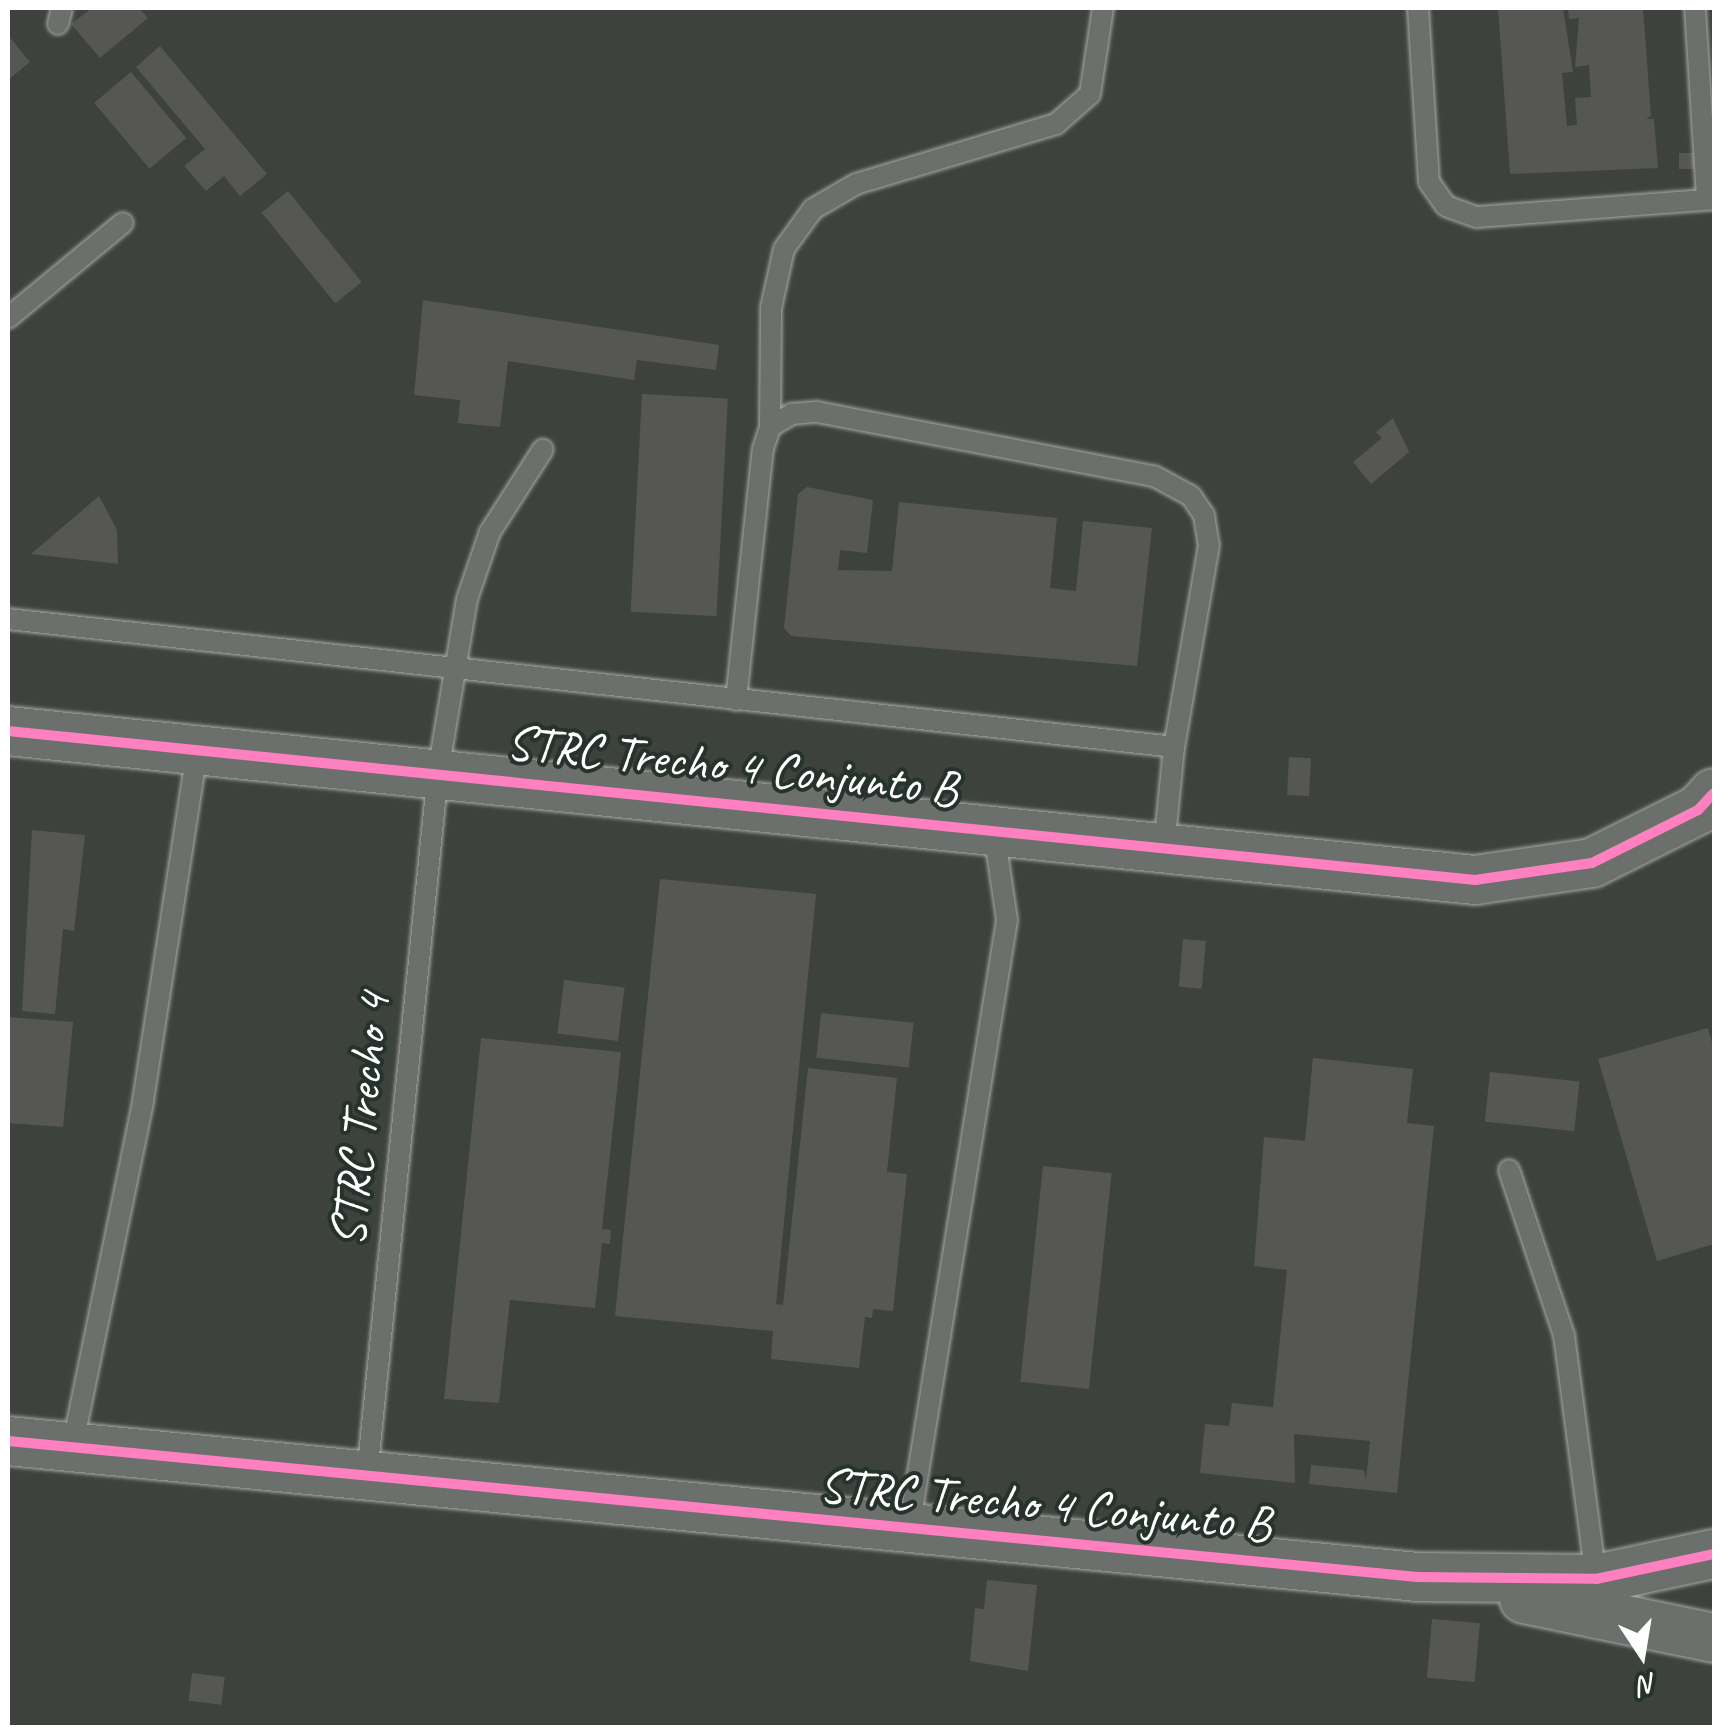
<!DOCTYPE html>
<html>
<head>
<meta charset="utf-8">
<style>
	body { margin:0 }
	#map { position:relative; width:1722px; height:1735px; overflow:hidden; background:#3d423d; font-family:Caveat,sans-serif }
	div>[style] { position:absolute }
	.building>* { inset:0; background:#565753; transform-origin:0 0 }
	.roads { filter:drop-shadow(0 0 2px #a8aaa8) drop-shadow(0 0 2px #a8aaa8) }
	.service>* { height:20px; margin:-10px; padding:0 10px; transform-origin:10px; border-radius:10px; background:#6c706d }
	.tertiary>* { height:48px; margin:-24px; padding:0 24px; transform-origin:24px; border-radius:24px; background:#6c706d }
	.cycleway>* { height:10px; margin:-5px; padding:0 5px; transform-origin:5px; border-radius:5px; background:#ff80c0 }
	span { translate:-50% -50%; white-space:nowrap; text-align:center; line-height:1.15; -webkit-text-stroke:8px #26332d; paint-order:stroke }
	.street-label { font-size:50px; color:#fff }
	.frame { position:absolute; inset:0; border:10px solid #fff; pointer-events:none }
	.north { position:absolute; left:1592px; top:1605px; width:100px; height:100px; -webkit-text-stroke:8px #26332d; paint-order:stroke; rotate:168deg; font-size:28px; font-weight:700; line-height:40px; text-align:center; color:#fff }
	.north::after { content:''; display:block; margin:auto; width:35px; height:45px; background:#fff; clip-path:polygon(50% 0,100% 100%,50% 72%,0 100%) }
</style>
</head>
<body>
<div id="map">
	<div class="building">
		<i style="clip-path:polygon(92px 8px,139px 8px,148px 18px,100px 58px,71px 24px)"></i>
		<i style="clip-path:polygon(1498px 8px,1563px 8px,1573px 72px,1562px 73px,1567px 126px,1577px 125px,1575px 98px,1591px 97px,1589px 65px,1575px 67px,1579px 18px,1569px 19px,1568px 8px,1643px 8px,1651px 116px,1646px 119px,1654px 119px,1658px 168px,1510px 174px)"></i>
		<i style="clip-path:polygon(8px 35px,30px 62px,8px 80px)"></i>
		<i style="clip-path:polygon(160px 46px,267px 174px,240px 196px,224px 176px,206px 191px,184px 166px,205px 149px,136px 67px)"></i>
		<i style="left:131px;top:72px;width:86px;height:48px;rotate:50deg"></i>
		<i style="left:1679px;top:153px;width:16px;height:16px"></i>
		<i style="left:288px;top:191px;width:117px;height:34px;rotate:51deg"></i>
		<i style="clip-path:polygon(423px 300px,719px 345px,716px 370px,637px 360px,634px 380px,508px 361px,500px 427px,458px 423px,460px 400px,414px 395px)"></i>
		<i style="left:642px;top:394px;width:86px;height:218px;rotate:3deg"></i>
		<i style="clip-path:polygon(1393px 418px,1409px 452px,1371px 484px,1353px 462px,1382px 438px,1376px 432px)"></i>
		<i style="clip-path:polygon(807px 487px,873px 500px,867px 553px,840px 550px,838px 570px,892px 571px,899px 502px,1057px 518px,1050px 588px,1076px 591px,1083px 521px,1152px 528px,1137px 666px,791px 636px,784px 628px,798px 494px)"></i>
		<i style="clip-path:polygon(99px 496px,117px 530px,118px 564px,31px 554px)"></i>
		<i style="left:1289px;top:757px;width:22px;height:38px;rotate:3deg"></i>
		<i style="clip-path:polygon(32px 830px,85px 835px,74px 931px,63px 929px,55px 1014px,22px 1011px)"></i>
		<i style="clip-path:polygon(660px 879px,816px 894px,776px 1304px,783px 1305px,808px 1068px,897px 1078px,887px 1172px,907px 1174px,893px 1311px,873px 1309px,872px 1318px,865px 1317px,859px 1368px,771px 1359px,773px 1331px,615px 1316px)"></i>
		<i style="left:1183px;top:939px;width:23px;height:48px;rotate:5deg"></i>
		<i style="left:564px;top:980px;width:61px;height:54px;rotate:7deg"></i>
		<i style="left:821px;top:1013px;width:93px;height:45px;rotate:6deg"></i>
		<i style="clip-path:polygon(8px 1017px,73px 1022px,63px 1127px,8px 1123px)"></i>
		<i style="clip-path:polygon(1708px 1028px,1714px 1050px,1714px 1244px,1657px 1261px,1598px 1059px)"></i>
		<i style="clip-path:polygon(481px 1038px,621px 1052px,602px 1229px,611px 1230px,610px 1244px,602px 1243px,595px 1308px,510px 1300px,499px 1403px,444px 1399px)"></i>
		<i style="clip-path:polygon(1313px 1058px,1413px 1069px,1407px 1123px,1434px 1126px,1397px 1493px,1309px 1484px,1311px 1465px,1364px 1470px,1366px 1480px,1370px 1441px,1294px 1434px,1295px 1483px,1200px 1473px,1205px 1424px,1229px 1426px,1232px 1403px,1273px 1407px,1287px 1270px,1254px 1266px,1264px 1137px,1305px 1141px)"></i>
		<i style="left:1490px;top:1072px;width:90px;height:50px;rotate:6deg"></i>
		<i style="left:1043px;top:1166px;width:69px;height:217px;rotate:6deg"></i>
		<i style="clip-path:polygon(987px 1580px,1037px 1585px,1028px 1671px,970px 1661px,975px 1608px,984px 1609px)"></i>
		<i style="left:1432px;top:1619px;width:48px;height:59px;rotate:5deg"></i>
		<i style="left:192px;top:1673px;width:33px;height:28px;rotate:7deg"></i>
	</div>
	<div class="roads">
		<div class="service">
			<i style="left:1418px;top:8px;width:174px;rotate:86.4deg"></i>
			<i style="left:1429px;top:182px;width:29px;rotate:55deg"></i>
			<i style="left:1446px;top:206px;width:33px;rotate:20deg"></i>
			<i style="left:1477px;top:217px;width:238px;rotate:-4.3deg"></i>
			<i style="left:1695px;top:8px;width:191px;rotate:86.4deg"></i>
			<i style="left:58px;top:24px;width:16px;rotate:-76deg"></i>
			<i style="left:8px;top:318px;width:149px;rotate:-39.6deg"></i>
			<i style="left:770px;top:427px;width:119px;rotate:-89.5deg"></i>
			<i style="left:771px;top:308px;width:60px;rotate:-77.6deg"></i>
			<i style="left:784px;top:249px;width:49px;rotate:-54.1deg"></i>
			<i style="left:813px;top:209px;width:50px;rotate:-30.2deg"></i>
			<i style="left:856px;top:184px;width:209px;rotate:-16.7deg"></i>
			<i style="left:1056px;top:124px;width:45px;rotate:-41.4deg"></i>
			<i style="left:1090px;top:94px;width:87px;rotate:-81.4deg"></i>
			<i style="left:8px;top:619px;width:1173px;rotate:6.26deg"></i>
			<i style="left:736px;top:700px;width:252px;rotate:-83.9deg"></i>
			<i style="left:763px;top:449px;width:23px;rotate:-72deg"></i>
			<i style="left:770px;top:427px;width:26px;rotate:-31deg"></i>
			<i style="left:792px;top:414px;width:25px;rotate:-5deg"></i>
			<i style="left:817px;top:412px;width:343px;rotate:10.8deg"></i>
			<i style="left:1154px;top:476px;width:42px;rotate:28.4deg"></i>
			<i style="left:1191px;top:496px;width:23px;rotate:56deg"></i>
			<i style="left:1204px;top:515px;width:30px;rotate:81deg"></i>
			<i style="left:1209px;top:545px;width:205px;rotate:99.8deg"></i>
			<i style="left:1174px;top:747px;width:100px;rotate:95.7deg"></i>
			<i style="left:1509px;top:1170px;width:174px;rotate:71.6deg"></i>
			<i style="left:1564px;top:1335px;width:246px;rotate:82.5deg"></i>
			<i style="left:72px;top:1448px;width:354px;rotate:-78.4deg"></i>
			<i style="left:143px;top:1101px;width:354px;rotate:-81.2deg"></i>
			<i style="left:367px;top:1475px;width:707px;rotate:-84.23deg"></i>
			<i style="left:438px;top:772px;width:175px;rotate:-80.5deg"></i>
			<i style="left:467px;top:599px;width:71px;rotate:-71.1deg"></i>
			<i style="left:490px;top:532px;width:98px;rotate:-57.4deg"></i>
			<i style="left:909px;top:1529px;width:617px;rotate:-80.86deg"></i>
			<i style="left:1007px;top:920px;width:89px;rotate:-98.4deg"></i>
		</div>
		<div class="tertiary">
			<i style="left:8px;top:731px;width:1475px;rotate:5.8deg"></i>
			<i style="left:1475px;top:880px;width:118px;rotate:-8.3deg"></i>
			<i style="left:1592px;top:863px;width:119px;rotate:-26.6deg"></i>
			<i style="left:1698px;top:810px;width:23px;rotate:-47deg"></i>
			<i style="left:8px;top:1441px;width:1416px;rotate:5.51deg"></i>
			<i style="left:1417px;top:1577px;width:179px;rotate:0.6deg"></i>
			<i style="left:1596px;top:1579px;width:121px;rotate:-12deg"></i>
			<i style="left:1524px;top:1599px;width:194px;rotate:11.6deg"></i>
		</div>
	</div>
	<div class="cycleway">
		<i style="left:8px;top:731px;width:1475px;rotate:5.8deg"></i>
		<i style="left:1475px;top:880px;width:118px;rotate:-8.3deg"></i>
		<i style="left:1592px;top:863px;width:119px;rotate:-26.6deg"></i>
		<i style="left:1698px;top:810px;width:23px;rotate:-47deg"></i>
		<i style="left:8px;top:1441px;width:1416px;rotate:5.51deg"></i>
		<i style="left:1417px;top:1577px;width:179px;rotate:0.6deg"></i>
		<i style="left:1596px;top:1579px;width:121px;rotate:-12deg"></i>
	</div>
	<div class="street-label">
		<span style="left:732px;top:765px;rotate:6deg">STRC Trecho 4 Conjunto B</span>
		<span style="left:360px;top:1120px;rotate:-84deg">STRC Trecho 4</span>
		<span style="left:1045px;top:1504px;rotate:5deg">STRC Trecho 4 Conjunto B</span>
	</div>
	<div class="frame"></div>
	<div class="north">N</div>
</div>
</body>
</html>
